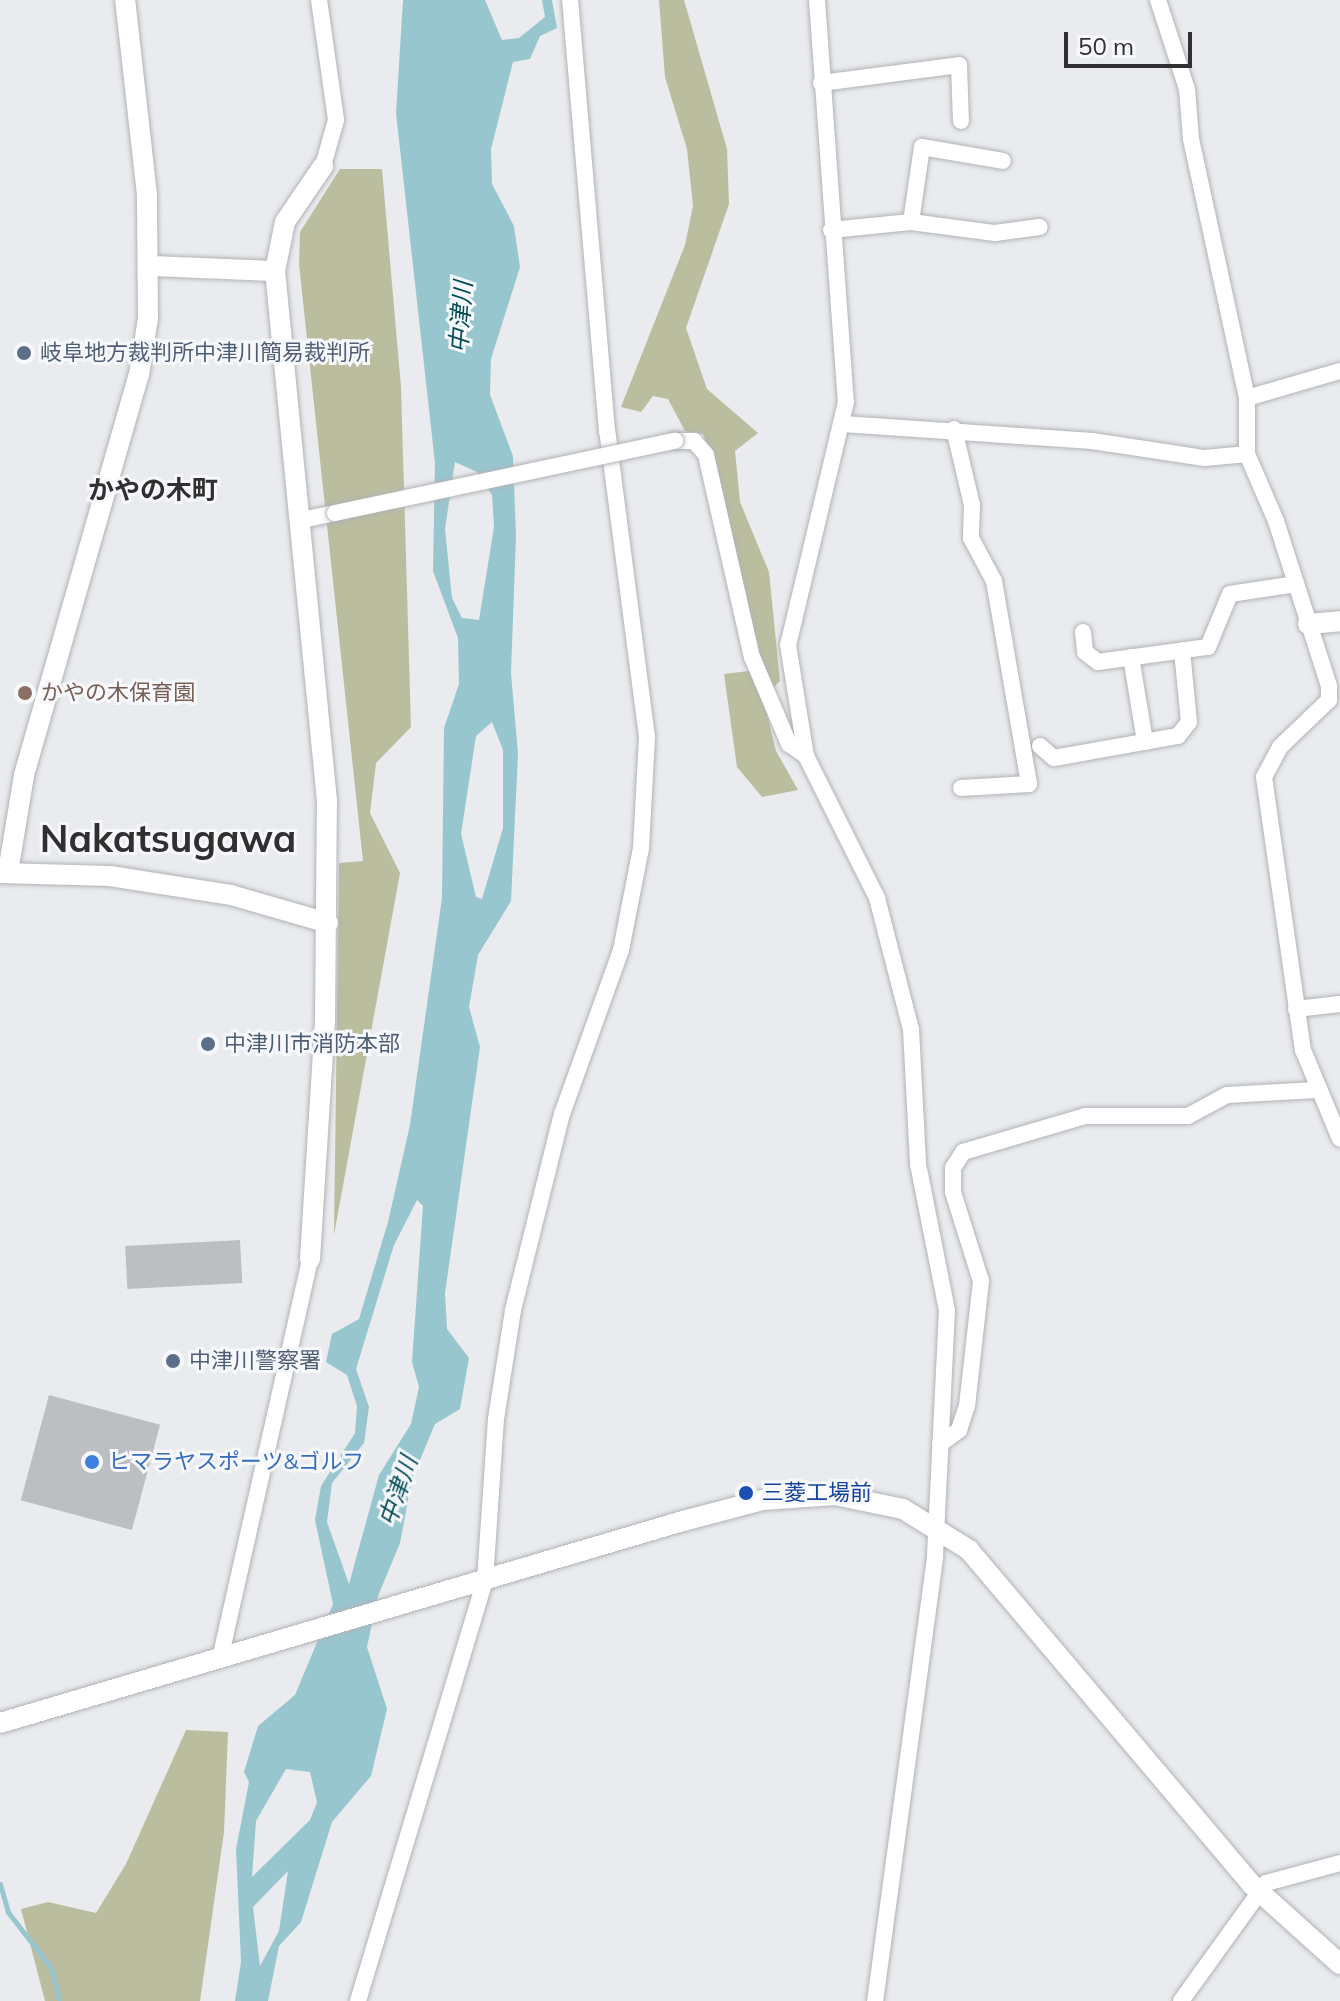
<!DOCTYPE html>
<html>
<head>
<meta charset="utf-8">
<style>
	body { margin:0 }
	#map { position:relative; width:1340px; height:2001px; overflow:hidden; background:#e9ebee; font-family:Mulish,"Noto Sans JP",sans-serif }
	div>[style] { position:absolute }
	.green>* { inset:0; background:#bbbd9f }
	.water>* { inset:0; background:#98c6cf }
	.stream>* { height:5px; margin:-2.5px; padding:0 2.5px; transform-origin:2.5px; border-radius:2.5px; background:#98c6cf }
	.building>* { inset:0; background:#bcbec1; transform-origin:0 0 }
	.roads { filter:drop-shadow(0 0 2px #b1b3b6) drop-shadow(0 0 2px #b1b3b6) }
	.minor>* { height:16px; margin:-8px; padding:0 8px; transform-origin:8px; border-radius:8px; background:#fff }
	.tertiary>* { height:20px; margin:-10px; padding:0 10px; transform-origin:10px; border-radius:10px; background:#fff }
	.bridges { filter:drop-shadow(0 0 2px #b1b3b6) drop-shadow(0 0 2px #b1b3b6) }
	.minor-bridge>* { height:16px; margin:-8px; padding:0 8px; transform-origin:8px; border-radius:8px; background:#fff }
	.dots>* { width:22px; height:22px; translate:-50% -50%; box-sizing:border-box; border:4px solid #f6f8fc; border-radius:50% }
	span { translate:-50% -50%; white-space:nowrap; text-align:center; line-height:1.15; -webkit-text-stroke:6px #f6f8fc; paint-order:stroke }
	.service-label { font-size:22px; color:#4e5e75 }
	.left { translate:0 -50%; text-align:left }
	.education-label { font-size:22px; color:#785e54 }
	.shop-label { font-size:22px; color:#366cbe }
	.transit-label { font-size:22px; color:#164399 }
	.water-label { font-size:24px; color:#054c55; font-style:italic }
	.quarter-label { font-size:26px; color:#303031; font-weight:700 }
	.town-label { font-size:38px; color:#303031; font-weight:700 }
	.scale { position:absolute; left:1064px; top:32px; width:128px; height:36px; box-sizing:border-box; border:4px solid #303031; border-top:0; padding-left:10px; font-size:24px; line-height:28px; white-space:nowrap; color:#303031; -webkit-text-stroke:6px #f6f8fc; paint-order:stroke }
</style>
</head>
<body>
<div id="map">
	<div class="green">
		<i style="clip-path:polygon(659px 0,684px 0,727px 149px,729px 204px,686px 328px,707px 389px,758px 433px,735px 451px,740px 502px,769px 572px,780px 681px,763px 698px,776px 751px,798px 790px,762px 797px,737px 767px,724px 674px,749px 671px,756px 654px,709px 450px,703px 434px,685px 431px,668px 399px,653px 396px,641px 412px,621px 407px,685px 245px,693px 206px,687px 149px,665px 77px)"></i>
		<i style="clip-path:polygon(340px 169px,382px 169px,401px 387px,411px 727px,376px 763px,370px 813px,400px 873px,334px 1235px,339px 863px,363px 861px,299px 264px,300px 232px)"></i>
		<i style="clip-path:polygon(186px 1730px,228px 1732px,224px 1832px,200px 2001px,45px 2001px,21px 1909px,48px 1902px,96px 1913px,126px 1864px)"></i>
	</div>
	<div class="water">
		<i style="clip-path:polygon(evenodd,403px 0,485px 0,502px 40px,519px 38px,545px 17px,542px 0,552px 0,557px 28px,540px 36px,530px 59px,513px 62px,491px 149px,492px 184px,514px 226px,520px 267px,491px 359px,490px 395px,513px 456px,516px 536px,511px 673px,518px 754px,511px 901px,478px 955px,469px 1007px,480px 1047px,445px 1293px,447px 1329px,469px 1358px,460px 1409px,435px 1424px,412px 1479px,400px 1543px,378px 1596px,367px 1647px,387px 1709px,371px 1776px,332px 1822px,301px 1922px,279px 1946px,268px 2001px,235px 2001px,241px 1962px,236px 1849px,249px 1782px,244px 1772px,258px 1726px,295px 1695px,333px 1604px,315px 1520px,321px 1486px,355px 1433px,357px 1406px,347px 1375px,326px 1362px,332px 1334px,359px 1319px,388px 1222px,410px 1125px,442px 898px,444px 728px,459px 684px,458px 638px,433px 571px,435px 463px,396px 113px,403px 0,455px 462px,477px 472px,492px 495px,494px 527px,479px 620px,462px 618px,452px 598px,445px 529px,455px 462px,403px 0,492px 722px,503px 750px,503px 828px,482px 899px,476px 897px,461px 834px,476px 736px,492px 722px,403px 0,417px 1200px,423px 1206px,412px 1362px,419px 1387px,411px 1424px,379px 1475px,349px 1584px,327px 1522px,332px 1483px,364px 1443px,369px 1407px,356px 1369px,394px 1245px,417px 1200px,403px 0,286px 1769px,310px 1772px,317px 1802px,310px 1820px,252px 1877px,256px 1821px,286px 1769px,403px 0,288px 1871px,279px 1931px,260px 1966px,253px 1907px,288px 1871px)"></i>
	</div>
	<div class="stream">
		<i style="left:0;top:1884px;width:29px;rotate:74deg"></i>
		<i style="left:8px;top:1912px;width:71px;rotate:52.5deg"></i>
		<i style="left:51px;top:1968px;width:34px;rotate:76deg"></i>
	</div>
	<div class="building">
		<i style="left:240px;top:1240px;width:43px;height:115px;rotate:87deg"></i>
		<i style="left:49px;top:1395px;width:115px;height:109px;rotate:15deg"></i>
	</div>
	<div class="roads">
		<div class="minor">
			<i style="left:319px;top:0;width:121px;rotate:81.9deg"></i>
			<i style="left:336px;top:120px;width:48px;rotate:105.8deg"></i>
			<i style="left:817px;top:0;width:403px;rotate:85.9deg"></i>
			<i style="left:846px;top:402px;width:250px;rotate:103.4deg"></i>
			<i style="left:788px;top:645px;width:112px;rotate:80.8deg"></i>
			<i style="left:806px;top:756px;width:159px;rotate:63.4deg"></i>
			<i style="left:877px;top:898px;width:135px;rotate:75.5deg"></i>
			<i style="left:911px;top:1029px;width:135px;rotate:87deg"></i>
			<i style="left:918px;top:1164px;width:149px;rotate:78.8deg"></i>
			<i style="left:947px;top:1310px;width:248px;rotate:92.8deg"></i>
			<i style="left:935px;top:1558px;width:447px;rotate:97.7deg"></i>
			<i style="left:1158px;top:0;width:94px;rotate:72deg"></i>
			<i style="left:1187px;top:89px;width:50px;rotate:85.4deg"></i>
			<i style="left:1191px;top:139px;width:265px;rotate:77.8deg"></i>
			<i style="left:1247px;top:398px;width:56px;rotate:90deg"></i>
			<i style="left:1247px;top:454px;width:73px;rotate:66.6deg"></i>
			<i style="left:1276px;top:521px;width:173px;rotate:72.2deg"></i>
			<i style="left:1329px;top:686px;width:14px;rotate:90deg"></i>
			<i style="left:1329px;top:700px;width:68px;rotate:136.2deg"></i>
			<i style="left:1280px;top:747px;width:34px;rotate:118deg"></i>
			<i style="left:1264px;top:777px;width:276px;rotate:81.9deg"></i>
			<i style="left:1303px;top:1050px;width:96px;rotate:67.4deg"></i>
			<i style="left:821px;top:83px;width:139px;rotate:-7.4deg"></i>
			<i style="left:959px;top:65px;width:56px;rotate:88deg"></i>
			<i style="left:911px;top:222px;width:76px;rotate:-81.7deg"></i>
			<i style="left:922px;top:147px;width:82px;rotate:9.8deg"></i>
			<i style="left:831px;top:230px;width:80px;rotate:-5.7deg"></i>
			<i style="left:911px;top:222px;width:85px;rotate:7.5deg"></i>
			<i style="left:995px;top:233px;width:45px;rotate:-7.6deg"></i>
			<i style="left:1247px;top:398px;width:97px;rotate:-16.2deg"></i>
			<i style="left:843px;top:424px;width:250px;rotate:3.9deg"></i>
			<i style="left:1092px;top:441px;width:114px;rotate:8.6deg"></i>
			<i style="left:1205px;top:458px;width:42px;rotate:-5.4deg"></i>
			<i style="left:954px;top:429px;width:78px;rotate:76.7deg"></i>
			<i style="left:972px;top:505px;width:33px;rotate:92deg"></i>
			<i style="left:971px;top:538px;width:49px;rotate:61.9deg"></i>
			<i style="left:994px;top:581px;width:206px;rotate:80.2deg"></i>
			<i style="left:1029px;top:784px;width:68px;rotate:176.6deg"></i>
			<i style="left:675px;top:441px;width:19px"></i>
			<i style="left:694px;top:441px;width:18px;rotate:49deg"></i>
			<i style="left:706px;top:455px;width:207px;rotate:77.2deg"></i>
			<i style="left:752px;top:657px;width:95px;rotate:67deg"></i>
			<i style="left:789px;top:744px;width:21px;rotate:35deg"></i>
			<i style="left:302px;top:520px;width:34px;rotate:-12deg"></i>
			<i style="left:1083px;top:632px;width:20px;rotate:84deg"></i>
			<i style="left:1085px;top:652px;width:16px;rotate:38deg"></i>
			<i style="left:1098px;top:662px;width:111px;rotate:-7.8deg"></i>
			<i style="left:1208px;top:647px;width:57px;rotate:-67.5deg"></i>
			<i style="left:1230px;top:594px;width:67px;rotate:-8.6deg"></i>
			<i style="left:1131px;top:657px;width:86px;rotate:80.6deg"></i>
			<i style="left:1040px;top:746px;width:18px;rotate:41deg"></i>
			<i style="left:1054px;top:758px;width:126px;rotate:-10.1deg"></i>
			<i style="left:1178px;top:736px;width:18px;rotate:-52deg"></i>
			<i style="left:1189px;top:722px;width:72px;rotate:-95.6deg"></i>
			<i style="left:1296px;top:1009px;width:44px;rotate:-6.5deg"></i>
			<i style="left:940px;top:1444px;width:24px;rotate:-36deg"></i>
			<i style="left:959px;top:1430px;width:25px;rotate:-72deg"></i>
			<i style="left:967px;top:1406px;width:126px;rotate:-83.6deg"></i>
			<i style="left:981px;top:1281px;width:93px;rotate:-107.5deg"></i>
			<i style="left:953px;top:1192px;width:24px;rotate:-90deg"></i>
			<i style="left:953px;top:1168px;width:19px;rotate:-58deg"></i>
			<i style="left:963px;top:1152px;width:127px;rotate:-16.4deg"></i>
			<i style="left:1085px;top:1116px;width:103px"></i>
			<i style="left:1188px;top:1116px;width:44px;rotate:-28.3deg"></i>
			<i style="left:1227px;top:1095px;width:89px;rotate:-3.2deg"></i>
			<i style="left:220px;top:1659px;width:410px;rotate:-77.3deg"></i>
			<i style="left:358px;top:2001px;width:440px;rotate:-73.2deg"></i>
			<i style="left:485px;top:1580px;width:161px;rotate:-86.1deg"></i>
			<i style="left:496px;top:1419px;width:110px;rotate:-81.1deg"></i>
			<i style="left:513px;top:1310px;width:202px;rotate:-76deg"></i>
			<i style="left:562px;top:1114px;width:174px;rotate:-70.2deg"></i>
			<i style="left:621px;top:950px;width:104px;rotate:-78.9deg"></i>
			<i style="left:641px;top:848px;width:111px;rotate:-86.9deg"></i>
			<i style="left:647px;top:737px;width:309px;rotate:-97.4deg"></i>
			<i style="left:607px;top:431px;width:433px;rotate:-94.9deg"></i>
			<i style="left:1181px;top:2001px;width:145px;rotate:-54.2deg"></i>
			<i style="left:1266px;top:1883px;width:77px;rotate:-15.1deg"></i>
		</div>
		<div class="tertiary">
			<i style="left:150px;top:266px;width:125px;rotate:2.3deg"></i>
			<i style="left:1308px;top:624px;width:32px;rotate:-5deg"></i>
			<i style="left:8px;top:872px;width:98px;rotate:-80.6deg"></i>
			<i style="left:24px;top:775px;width:416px;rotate:-74deg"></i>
			<i style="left:139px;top:375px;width:58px;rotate:-81deg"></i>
			<i style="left:148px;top:318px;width:123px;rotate:-90.5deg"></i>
			<i style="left:147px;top:195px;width:196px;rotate:-96.4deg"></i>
			<i style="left:0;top:873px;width:110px;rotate:1.6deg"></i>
			<i style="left:110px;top:876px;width:122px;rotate:8.9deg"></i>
			<i style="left:231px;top:895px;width:101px;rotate:16.1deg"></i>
			<i style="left:310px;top:1259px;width:238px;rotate:-86.4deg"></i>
			<i style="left:325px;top:1021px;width:220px;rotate:-89.5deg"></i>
			<i style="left:327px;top:801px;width:533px;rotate:-95.6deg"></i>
			<i style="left:275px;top:271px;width:50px;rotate:-78.5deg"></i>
			<i style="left:285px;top:222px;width:68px;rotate:-55.8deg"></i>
			<i style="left:0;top:1723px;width:712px;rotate:-16.48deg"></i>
			<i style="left:683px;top:1521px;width:83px;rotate:-14.7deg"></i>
			<i style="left:763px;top:1500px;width:72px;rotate:-4deg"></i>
			<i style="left:835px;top:1495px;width:69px;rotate:11.6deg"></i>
			<i style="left:903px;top:1509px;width:78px;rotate:31.8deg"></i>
			<i style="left:969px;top:1550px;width:437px;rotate:49.8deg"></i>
			<i style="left:1251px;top:1884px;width:120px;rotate:42deg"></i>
		</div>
	</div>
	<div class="bridges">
		<div class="minor-bridge">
			<i style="left:335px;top:513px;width:348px;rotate:-12deg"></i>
		</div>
	</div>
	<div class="dots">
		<i style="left:24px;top:353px;background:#5c6f8a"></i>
		<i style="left:25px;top:693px;background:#8d6e63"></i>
		<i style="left:208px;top:1044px;background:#5c6f8a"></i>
		<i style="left:173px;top:1361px;background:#5c6f8a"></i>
		<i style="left:92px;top:1462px;background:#3f7fe0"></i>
		<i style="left:746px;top:1493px;background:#1a4fb4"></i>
	</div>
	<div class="service-label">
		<span class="left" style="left:40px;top:353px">岐阜地方裁判所中津川簡易裁判所</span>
		<span class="left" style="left:224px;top:1044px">中津川市消防本部</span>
		<span class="left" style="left:189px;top:1361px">中津川警察署</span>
	</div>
	<div class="education-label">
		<span class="left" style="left:41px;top:693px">かやの木保育園</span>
	</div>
	<div class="shop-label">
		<span class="left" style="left:108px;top:1462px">ヒマラヤスポーツ&amp;ゴルフ</span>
	</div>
	<div class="transit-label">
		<span class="left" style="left:762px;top:1493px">三菱工場前</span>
	</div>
	<div class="water-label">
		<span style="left:461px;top:317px;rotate:-86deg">中津川</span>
		<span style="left:398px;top:1491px;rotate:-71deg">中津川</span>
	</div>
	<div class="quarter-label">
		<span style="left:153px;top:490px">かやの木町</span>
	</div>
	<div class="town-label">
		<span style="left:168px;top:839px">Nakatsugawa</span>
	</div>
	<div class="scale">50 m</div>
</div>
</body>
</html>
